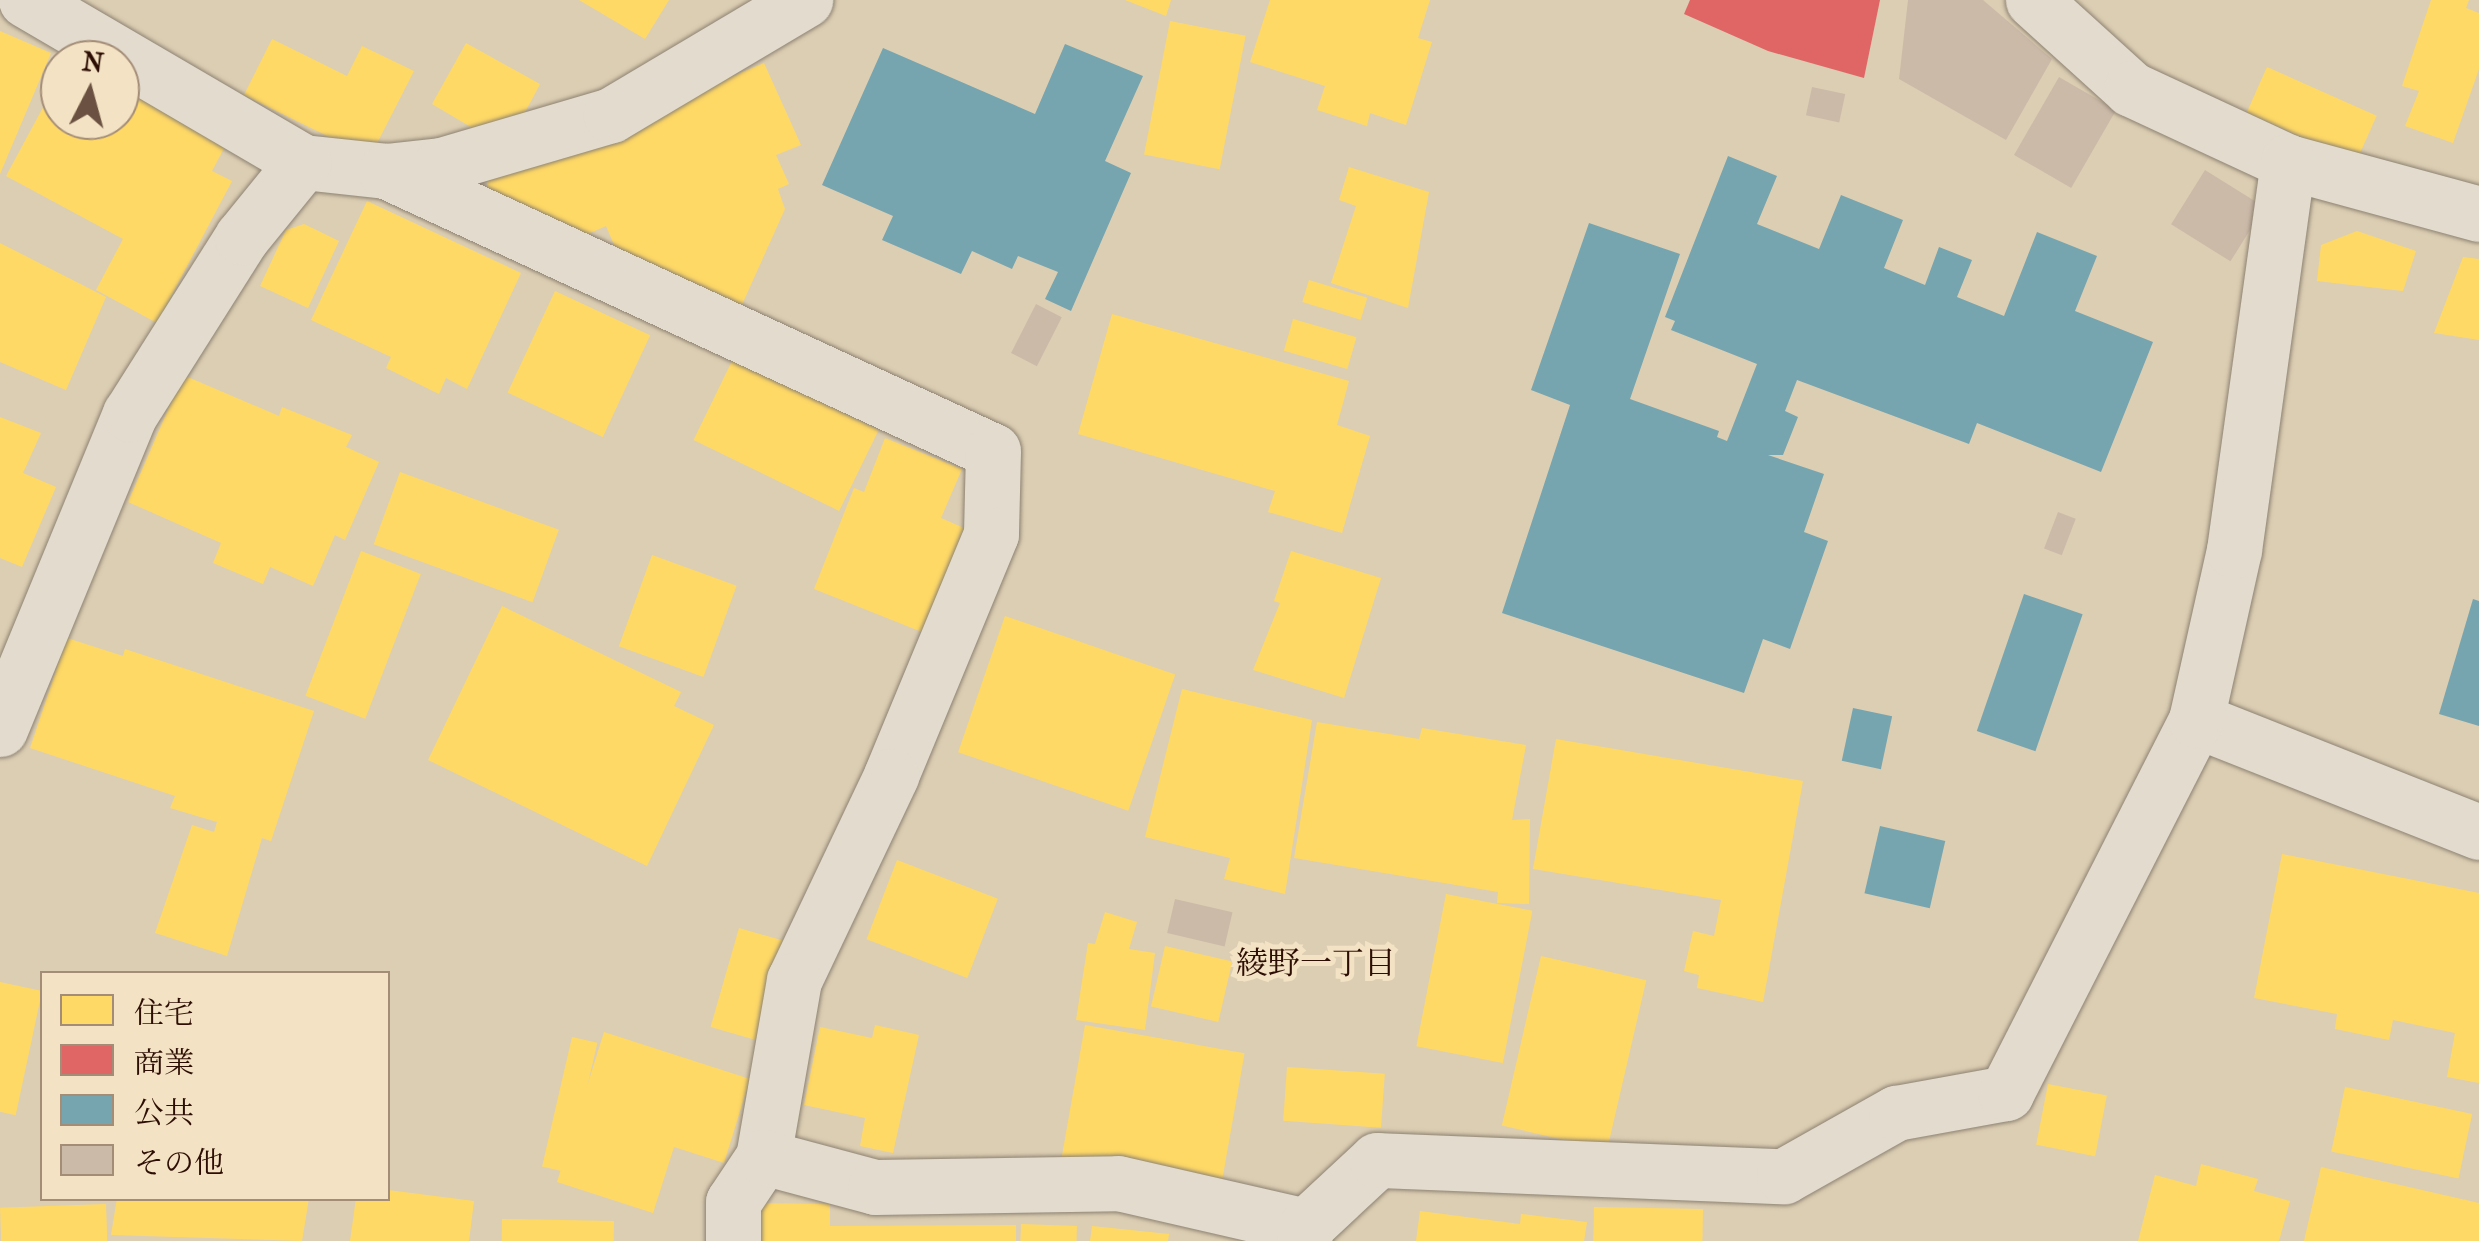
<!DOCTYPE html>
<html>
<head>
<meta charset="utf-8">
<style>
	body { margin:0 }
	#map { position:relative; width:2479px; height:1241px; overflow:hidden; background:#dcceb3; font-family:"IM FELL French Canon","Noto Serif JP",serif }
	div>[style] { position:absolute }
	.homes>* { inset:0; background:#ffd966; transform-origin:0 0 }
	.shops>* { inset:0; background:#e06666 }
	.public>* { inset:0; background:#76a5af; transform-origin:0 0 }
	.building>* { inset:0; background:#ccbaa9; transform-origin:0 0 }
	.roads { filter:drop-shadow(0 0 2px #8d8272) drop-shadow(0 0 2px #8d8272) }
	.minor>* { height:55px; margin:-27.5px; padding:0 27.5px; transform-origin:27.5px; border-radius:27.5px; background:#e2dbce }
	span { translate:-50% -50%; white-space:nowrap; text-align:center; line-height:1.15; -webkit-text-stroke:10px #f3e2c3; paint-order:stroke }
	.neighbourhood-label { font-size:32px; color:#2d0e04 }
	.legend { position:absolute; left:40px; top:971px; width:350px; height:230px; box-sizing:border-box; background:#f3e2c3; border:2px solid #a48d77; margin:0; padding:12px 18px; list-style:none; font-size:30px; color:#2d0e04 }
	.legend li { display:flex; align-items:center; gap:20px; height:50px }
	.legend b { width:50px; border:2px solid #a48d77 }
	.north { position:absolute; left:40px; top:40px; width:100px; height:100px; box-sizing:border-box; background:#f3e2c3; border:2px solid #a48d77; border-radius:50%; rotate:6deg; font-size:28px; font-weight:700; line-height:40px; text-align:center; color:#2d0e04 }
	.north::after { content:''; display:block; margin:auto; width:35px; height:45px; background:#6a5141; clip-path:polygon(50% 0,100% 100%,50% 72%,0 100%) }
</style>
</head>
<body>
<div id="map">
	<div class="homes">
		<i style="clip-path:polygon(579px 0,669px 0,645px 39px)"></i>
		<i style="clip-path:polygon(1125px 0,1171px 0,1166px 16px)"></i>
		<i style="clip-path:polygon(1270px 0,1430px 0,1418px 38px,1432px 42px,1406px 125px,1370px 113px,1367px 126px,1317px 110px,1325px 86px,1250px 62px)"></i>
		<i style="clip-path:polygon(2431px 0,2469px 0,2466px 8px,2479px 13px,2479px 69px,2453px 143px,2405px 126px,2419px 91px,2402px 86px)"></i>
		<i style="left:1170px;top:21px;width:77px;height:136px;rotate:11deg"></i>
		<i style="clip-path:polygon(0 31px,51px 53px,0 174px)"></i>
		<i style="clip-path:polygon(272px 39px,347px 76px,362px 46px,414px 71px,370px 157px,244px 95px)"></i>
		<i style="clip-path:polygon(466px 43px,540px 84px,521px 120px,481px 133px,432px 104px)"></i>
		<i style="clip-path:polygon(764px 63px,801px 145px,776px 155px,789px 184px,778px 189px,785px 209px,740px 309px,621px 261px,606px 226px,574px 240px,492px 202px,486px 179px)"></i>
		<i style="left:2267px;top:67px;width:120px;height:50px;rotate:24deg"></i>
		<i style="clip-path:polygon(60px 76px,60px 120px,120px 120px,120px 79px,230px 137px,212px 171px,232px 181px,157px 323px,96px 290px,123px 239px,6px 176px)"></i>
		<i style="clip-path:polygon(1349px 167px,1429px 192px,1408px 308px,1331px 283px,1356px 206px,1339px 200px)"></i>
		<i style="clip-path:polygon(367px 201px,521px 273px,467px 389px,446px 378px,439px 394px,386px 368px,391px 357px,311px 320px)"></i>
		<i style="clip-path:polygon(304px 224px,339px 241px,308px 308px,260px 286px,286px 230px)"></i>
		<i style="clip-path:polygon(2357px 231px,2416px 251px,2403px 291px,2317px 281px,2321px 245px)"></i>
		<i style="clip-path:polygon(0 243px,106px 297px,66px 390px,0 362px)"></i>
		<i style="clip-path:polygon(2463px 257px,2479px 259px,2479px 340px,2434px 333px)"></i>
		<i style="left:1309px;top:280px;width:61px;height:23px;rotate:17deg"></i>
		<i style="left:555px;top:291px;width:105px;height:112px;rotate:25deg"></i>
		<i style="clip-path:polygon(1112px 314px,1349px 381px,1337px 425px,1370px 436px,1342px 533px,1268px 512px,1275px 491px,1078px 434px)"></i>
		<i style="left:1293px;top:319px;width:66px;height:33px;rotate:16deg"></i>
		<i style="left:733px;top:359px;width:162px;height:90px;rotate:26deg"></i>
		<i style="clip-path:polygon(183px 375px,279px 416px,282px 407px,352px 435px,346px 447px,379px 462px,345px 540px,335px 535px,313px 586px,270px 567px,263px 584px,213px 563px,221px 543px,128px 502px)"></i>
		<i style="clip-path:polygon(0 417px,41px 433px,23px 473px,56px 487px,22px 567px,0 558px)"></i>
		<i style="clip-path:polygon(885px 438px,962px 469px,941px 518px,964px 528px,959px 540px,973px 546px,937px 638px,814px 589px,854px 488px,864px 492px)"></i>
		<i style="left:400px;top:472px;width:169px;height:77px;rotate:20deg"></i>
		<i style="left:361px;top:551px;width:64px;height:155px;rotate:21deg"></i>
		<i style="clip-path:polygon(1291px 551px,1381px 578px,1344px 698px,1253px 670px,1280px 603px,1274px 601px)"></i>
		<i style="left:652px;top:555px;width:90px;height:97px;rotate:20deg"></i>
		<i style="clip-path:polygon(502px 606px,681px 692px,674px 706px,714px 725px,647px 866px,428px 760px)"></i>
		<i style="left:1005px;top:616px;width:180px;height:144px;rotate:19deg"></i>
		<i style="clip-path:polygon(67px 638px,123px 656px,125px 649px,314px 711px,271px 841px,262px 838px,227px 956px,155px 933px,192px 825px,214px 832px,217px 822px,170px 808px,175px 796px,30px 748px)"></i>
		<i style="clip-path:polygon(1182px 689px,1312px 720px,1285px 894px,1224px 879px,1230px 858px,1145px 837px)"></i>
		<i style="clip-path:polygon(1317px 722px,1419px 739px,1422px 728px,1526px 745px,1512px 820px,1530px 819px,1529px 904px,1497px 903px,1498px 892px,1294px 858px)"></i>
		<i style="clip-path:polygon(1556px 739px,1803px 781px,1763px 1002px,1697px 988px,1699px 975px,1684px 971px,1693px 931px,1714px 936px,1721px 900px,1533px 869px)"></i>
		<i style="clip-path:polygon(2282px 854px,2479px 893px,2479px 1083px,2447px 1077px,2455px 1033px,2393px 1020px,2389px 1040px,2335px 1029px,2337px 1014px,2254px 998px)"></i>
		<i style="left:897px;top:860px;width:108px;height:85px;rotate:21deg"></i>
		<i style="left:1446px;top:894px;width:88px;height:155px;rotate:11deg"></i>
		<i style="clip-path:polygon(1105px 912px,1137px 922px,1129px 949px,1155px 953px,1145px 1030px,1076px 1020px,1088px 943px,1095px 944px)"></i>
		<i style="left:739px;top:928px;width:48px;height:103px;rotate:16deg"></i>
		<i style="left:1165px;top:946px;width:69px;height:62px;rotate:13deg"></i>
		<i style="left:1541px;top:956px;width:108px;height:174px;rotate:13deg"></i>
		<i style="left:0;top:982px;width:43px;height:127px;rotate:12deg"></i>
		<i style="clip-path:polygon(875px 1025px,919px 1035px,893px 1153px,860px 1146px,865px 1118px,804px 1105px,820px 1027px,872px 1038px)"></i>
		<i style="left:1085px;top:1025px;width:162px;height:138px;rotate:10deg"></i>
		<i style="clip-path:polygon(604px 1032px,750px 1079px,724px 1163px,674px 1147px,653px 1213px,557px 1182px)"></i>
		<i style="left:572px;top:1037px;width:26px;height:133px;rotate:13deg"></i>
		<i style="left:1287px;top:1067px;width:98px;height:54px;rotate:4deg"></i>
		<i style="left:2048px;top:1084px;width:60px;height:62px;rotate:11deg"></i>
		<i style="left:2345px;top:1087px;width:130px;height:66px;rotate:12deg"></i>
		<i style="clip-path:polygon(2201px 1164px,2258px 1179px,2254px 1191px,2290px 1201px,2279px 1241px,2138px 1241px,2155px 1175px,2196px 1186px)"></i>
		<i style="clip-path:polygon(2321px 1167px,2479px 1203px,2479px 1241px,2304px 1241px)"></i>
		<i style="clip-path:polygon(388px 1190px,474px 1201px,469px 1241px,350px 1241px,356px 1198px,388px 1198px)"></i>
		<i style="clip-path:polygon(117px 1198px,309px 1198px,302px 1241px,111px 1235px)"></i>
		<i style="clip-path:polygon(748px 1203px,830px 1204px,830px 1226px,1016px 1225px,1016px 1241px,748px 1241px)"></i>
		<i style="left:106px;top:1204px;width:37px;height:106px;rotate:88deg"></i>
		<i style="left:1594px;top:1207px;width:109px;height:34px;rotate:1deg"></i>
		<i style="clip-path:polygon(1420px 1211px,1520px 1224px,1521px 1214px,1587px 1222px,1584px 1241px,1416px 1241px)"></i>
		<i style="left:502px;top:1219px;width:112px;height:22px;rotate:1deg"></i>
		<i style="left:1021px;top:1224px;width:56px;height:17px;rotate:2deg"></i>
		<i style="clip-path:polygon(1092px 1226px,1169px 1234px,1168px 1241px,1090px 1241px)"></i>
	</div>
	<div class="shops">
		<i style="clip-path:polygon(1690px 0,1880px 0,1864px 78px,1768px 51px,1684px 14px)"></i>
	</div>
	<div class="public">
		<i style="clip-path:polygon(1065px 44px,1143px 76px,1105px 161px,1131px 173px,1071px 311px,1045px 299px,1058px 272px,1018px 256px,1012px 269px,972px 251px,961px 274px,882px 240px,893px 216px,822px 185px,883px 48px,1035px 114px)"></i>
		<i style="clip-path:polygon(1728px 156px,1777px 176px,1757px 224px,1819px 249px,1841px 195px,1903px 220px,1884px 268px,1925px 285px,1939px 247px,1972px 260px,1957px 297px,2004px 316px,2037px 232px,2097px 256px,2075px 311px,2153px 342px,2101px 472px,1977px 423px,1969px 444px,1797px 380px,1785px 411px,1798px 417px,1783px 455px,1768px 455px,1824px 474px,1804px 532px,1828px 541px,1790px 649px,1763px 639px,1744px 693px,1502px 613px,1570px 405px,1531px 390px,1589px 223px,1680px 254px,1630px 399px,1719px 431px,1717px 437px,1727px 441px,1757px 364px,1671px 330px,1675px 321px,1665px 317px)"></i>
		<i style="left:2024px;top:594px;width:62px;height:145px;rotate:19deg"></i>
		<i style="clip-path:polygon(2473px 599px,2479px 601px,2479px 726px,2439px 714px)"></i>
		<i style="left:1853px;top:708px;width:40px;height:54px;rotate:12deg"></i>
		<i style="left:1880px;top:826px;width:67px;height:69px;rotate:13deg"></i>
	</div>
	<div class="building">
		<i style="clip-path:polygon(1908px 0,1983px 0,2052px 59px,2006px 140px,1899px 79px)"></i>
		<i style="left:2059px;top:77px;width:66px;height:90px;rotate:30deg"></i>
		<i style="left:1812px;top:87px;width:34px;height:29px;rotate:12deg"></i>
		<i style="left:2205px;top:170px;width:70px;height:64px;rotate:32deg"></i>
		<i style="left:1036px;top:304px;width:29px;height:55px;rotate:27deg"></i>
		<i style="left:2058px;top:512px;width:19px;height:39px;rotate:21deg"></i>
		<i style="left:1175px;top:899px;width:59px;height:35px;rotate:13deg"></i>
	</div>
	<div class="roads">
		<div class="minor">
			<i style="left:26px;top:0;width:321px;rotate:30.3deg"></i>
			<i style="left:303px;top:162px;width:83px;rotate:6.2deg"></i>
			<i style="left:386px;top:171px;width:55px;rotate:-6.2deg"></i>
			<i style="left:441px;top:165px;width:177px;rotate:-16.4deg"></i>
			<i style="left:611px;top:115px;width:226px;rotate:-30.7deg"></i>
			<i style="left:2033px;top:0;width:132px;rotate:42.2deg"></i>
			<i style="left:2131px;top:89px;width:173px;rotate:24.9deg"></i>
			<i style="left:2288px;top:162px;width:198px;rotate:15.2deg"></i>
			<i style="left:386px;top:171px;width:668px;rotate:24.76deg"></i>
			<i style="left:993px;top:451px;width:83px;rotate:91.4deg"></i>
			<i style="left:991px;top:534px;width:262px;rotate:112.5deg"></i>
			<i style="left:891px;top:776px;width:226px;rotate:115.4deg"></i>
			<i style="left:794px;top:980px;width:180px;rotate:99.9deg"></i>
			<i style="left:763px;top:1157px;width:54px;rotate:123.7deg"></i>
			<i style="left:733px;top:1202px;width:39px;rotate:90deg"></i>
			<i style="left:2196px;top:720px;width:304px;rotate:21.6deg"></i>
			<i style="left:0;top:729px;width:341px;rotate:-67.6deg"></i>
			<i style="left:130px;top:414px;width:209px;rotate:-57.7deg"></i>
			<i style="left:242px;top:237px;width:97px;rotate:-50.9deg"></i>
			<i style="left:763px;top:1157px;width:116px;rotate:15deg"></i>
			<i style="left:875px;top:1187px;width:243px;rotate:-0.9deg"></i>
			<i style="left:1118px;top:1183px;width:193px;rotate:12.9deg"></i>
			<i style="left:1304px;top:1241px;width:15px;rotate:-82deg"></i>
			<i style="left:1306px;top:1226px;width:97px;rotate:-42.9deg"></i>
			<i style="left:1377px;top:1160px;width:407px;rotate:2.3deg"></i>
			<i style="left:1784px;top:1176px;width:129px;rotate:-29.4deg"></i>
			<i style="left:1896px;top:1113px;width:112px;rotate:-10.3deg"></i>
			<i style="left:2006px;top:1093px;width:419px;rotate:-63deg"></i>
			<i style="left:2196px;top:720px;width:174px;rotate:-77.4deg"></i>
			<i style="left:2234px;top:550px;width:392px;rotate:-82.1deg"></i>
		</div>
	</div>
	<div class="neighbourhood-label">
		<span style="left:1316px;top:964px">綾野一丁目</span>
	</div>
	<ul class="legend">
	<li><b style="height:28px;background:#ffd966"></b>住宅</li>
	<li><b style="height:28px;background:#e06666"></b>商業</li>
	<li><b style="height:28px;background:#76a5af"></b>公共</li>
	<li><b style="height:28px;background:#ccbaa9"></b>その他</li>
	</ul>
	<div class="north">N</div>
</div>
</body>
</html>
